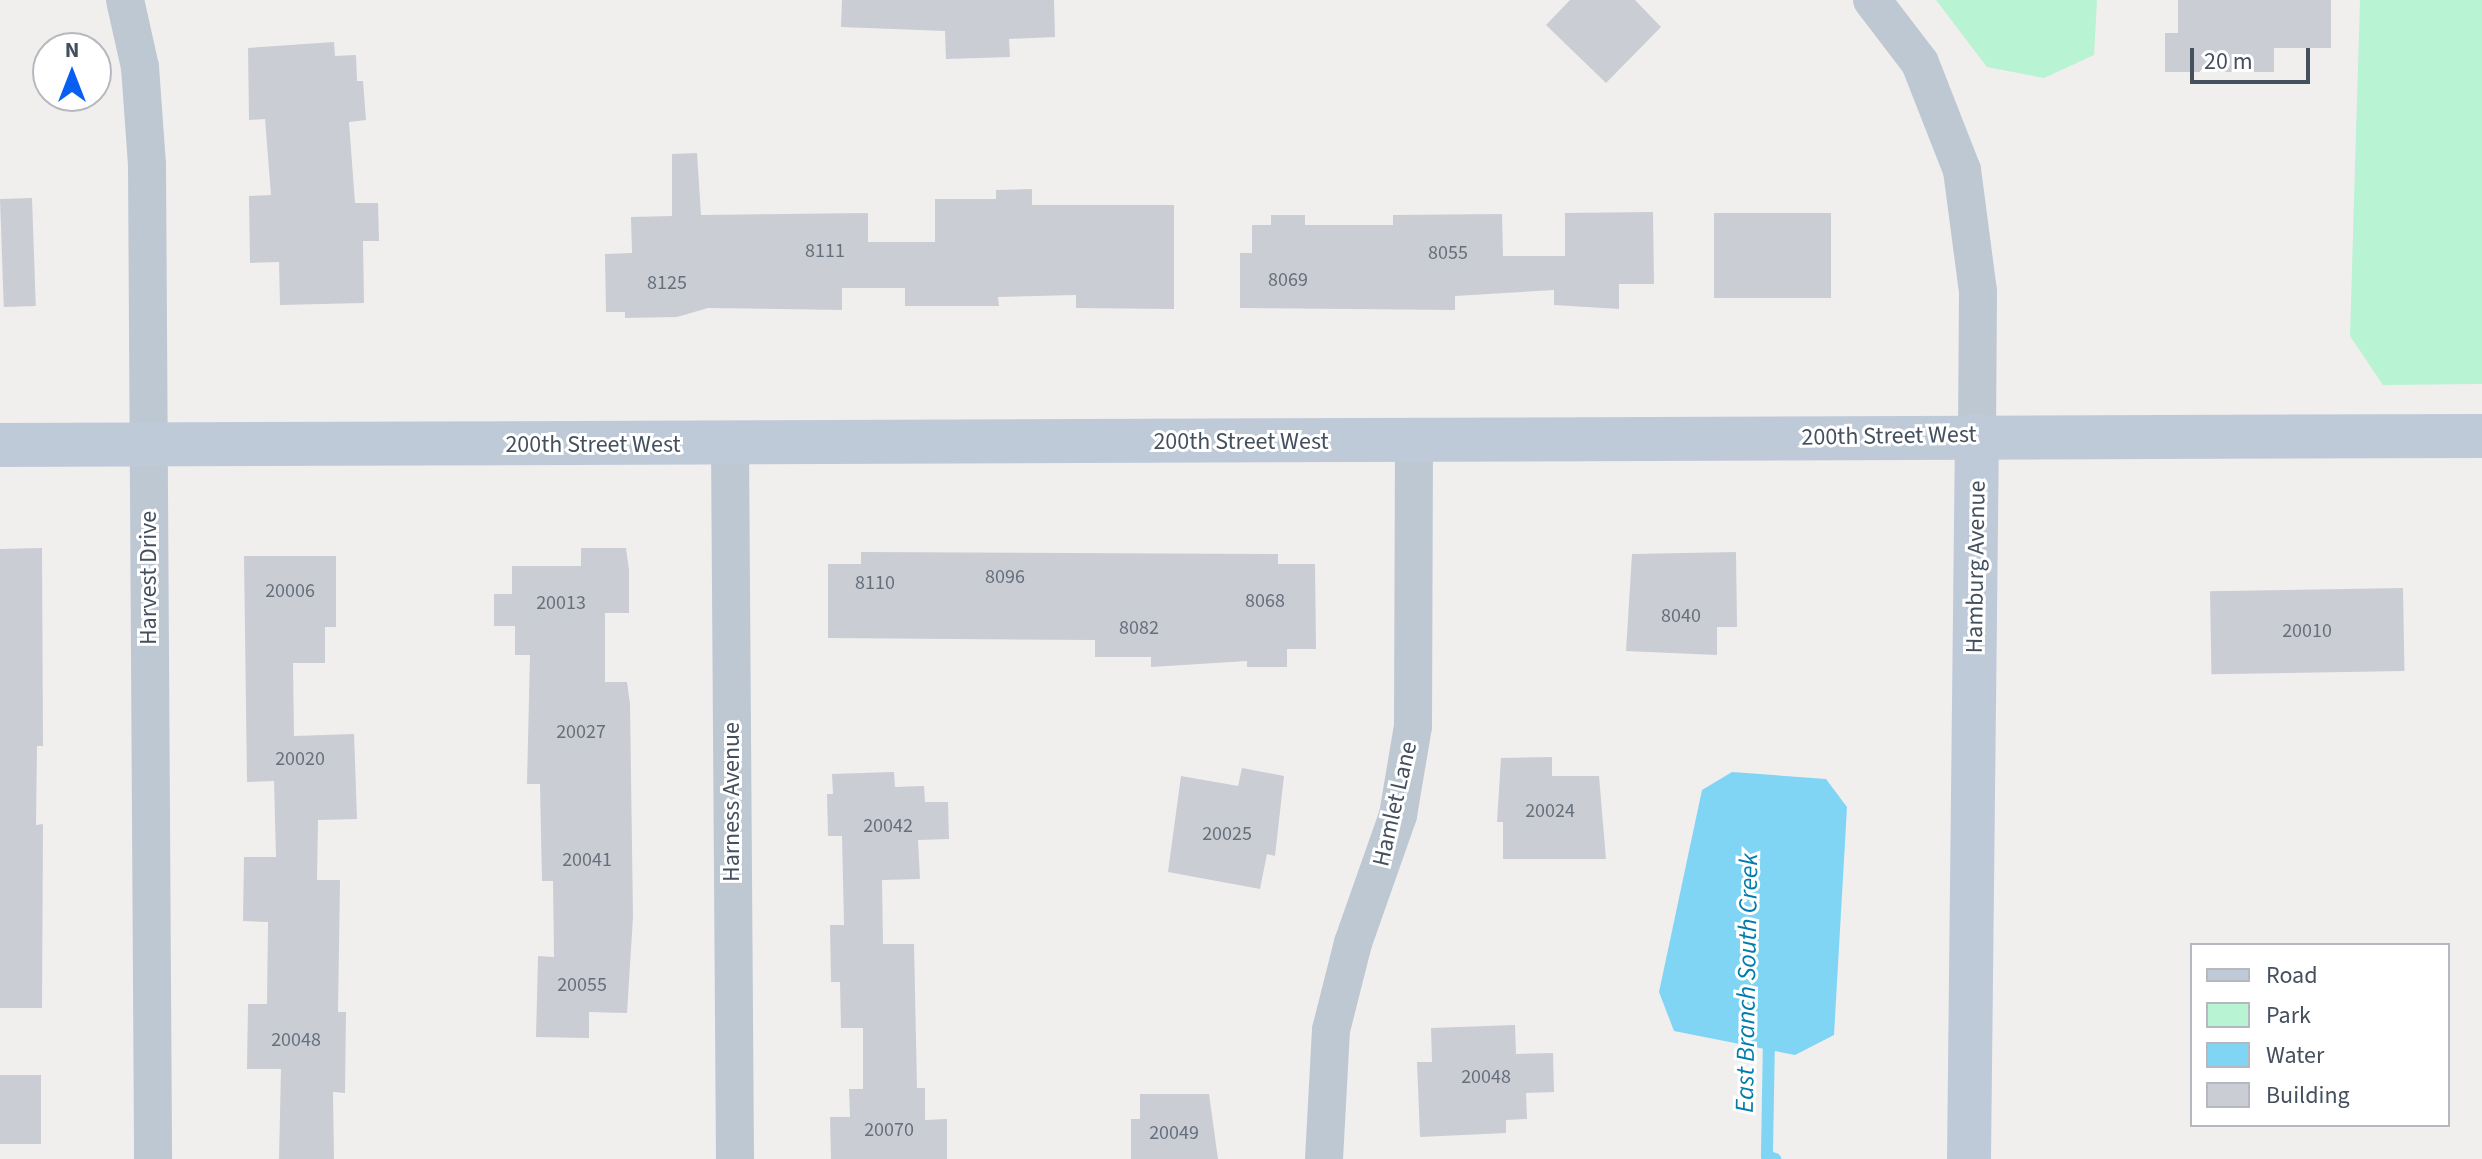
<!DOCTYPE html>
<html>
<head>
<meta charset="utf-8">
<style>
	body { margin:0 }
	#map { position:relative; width:2482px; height:1159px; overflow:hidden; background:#f1eeee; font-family:"Source Sans 3",sans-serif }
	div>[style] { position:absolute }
	.green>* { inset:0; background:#b8f3d3 }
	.water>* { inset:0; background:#81d5f4 }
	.stream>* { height:12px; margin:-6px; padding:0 6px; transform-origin:6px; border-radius:6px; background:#81d5f4 }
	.building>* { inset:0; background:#cacdd4; transform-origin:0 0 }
	.street>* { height:38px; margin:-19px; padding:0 19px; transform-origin:19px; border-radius:19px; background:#bdc8d2 }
	.secondary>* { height:44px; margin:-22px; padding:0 22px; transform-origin:22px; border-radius:22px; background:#bfcad9 }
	span { translate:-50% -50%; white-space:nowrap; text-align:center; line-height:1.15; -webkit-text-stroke:6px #fff; paint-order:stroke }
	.number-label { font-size:20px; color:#666f7c }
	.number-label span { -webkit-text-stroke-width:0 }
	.street-label { font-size:24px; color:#45505e }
	.water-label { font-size:26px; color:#017dad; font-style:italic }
	.legend { position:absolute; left:2190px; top:943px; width:260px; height:184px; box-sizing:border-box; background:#fff; border:2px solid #b5b9bf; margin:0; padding:10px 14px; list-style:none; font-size:24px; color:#45505e }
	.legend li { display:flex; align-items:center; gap:16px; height:40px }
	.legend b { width:40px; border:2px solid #b5b9bf }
	.north { position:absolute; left:32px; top:32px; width:80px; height:80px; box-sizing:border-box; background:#fff; border:2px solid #b5b9bf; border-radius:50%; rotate:0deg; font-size:22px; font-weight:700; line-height:32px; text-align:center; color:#45505e }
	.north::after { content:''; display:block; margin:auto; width:28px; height:36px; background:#085ff2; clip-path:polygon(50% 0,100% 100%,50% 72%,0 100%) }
	.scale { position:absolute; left:2190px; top:48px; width:120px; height:36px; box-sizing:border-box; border:4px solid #45505e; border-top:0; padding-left:10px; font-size:24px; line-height:28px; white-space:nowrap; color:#45505e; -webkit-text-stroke:6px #fff; paint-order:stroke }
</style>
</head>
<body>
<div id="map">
	<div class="green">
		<i style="clip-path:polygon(1936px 0,2097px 0,2094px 55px,2044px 78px,1987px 67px)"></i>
		<i style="clip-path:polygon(2360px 0,2482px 0,2482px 384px,2383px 385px,2350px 336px)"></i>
	</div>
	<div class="water">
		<i style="clip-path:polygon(1732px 772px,1826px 779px,1847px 807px,1834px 1035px,1795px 1055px,1674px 1031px,1659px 992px,1702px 790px)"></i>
	</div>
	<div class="stream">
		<i style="left:1769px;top:1037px;width:119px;rotate:91deg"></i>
		<i style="left:1767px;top:1156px;width:9px;rotate:21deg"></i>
	</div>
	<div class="building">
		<i style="clip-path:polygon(842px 0,1054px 0,1055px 37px,1009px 39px,1010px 57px,946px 59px,945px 31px,841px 27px)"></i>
		<i style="clip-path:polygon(1570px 0,1635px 0,1661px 27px,1606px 83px,1546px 25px)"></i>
		<i style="clip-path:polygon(2178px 0,2331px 0,2331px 48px,2274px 48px,2274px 72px,2165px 72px,2165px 33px,2178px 33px)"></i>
		<i style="clip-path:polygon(334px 42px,335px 56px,356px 55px,357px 81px,363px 81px,366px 120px,349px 122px,355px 203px,378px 203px,379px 241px,363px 241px,364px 303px,280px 305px,279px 262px,250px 263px,249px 196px,271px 195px,265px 119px,249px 120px,248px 48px)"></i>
		<i style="clip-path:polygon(697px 153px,701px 215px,868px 213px,868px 242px,935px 242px,935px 199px,996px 199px,996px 190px,1032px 189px,1032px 205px,1174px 205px,1174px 309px,1076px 308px,1076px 295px,998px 297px,999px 306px,905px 306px,905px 288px,842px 288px,842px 310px,708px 308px,677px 317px,625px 318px,625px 312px,606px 312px,605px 254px,632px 253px,631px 217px,672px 216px,672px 154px)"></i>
		<i style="left:32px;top:198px;width:108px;height:32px;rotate:88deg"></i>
		<i style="clip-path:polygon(1653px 212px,1654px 284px,1619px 284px,1619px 309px,1554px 305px,1554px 290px,1455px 296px,1455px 310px,1240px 308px,1240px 253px,1252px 253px,1252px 225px,1271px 225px,1271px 215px,1305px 215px,1305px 225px,1393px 225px,1393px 215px,1502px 214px,1503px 256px,1565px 256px,1565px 213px)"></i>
		<i style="left:1714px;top:213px;width:117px;height:85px"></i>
		<i style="clip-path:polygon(42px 548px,43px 746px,37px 746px,36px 825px,43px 824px,42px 1008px,0 1008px,0 549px)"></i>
		<i style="clip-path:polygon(581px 548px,626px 548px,629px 570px,629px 613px,605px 613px,605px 682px,627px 682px,630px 704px,633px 917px,627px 1013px,589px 1012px,589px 1038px,536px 1037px,538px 956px,554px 957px,553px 881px,542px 881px,540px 784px,527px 784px,530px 655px,515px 655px,515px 626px,494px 626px,494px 594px,512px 594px,512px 566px,581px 566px)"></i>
		<i style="clip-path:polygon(861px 552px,1278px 554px,1278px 564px,1315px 564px,1316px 649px,1287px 649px,1287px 667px,1247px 667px,1247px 661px,1151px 667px,1151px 657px,1095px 657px,1095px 640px,828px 638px,828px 564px,861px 564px)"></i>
		<i style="clip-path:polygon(1736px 552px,1737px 627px,1717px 627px,1717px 655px,1626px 651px,1632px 554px)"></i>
		<i style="clip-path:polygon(244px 556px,336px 556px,336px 627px,325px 627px,325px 663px,293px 663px,294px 736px,354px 734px,357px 819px,318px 820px,317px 880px,340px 880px,338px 1012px,346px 1012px,345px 1093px,333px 1092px,334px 1159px,279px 1159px,281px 1069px,247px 1069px,248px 1004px,267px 1004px,268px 922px,243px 921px,244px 857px,276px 857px,274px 781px,247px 782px)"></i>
		<i style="left:2403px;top:588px;width:83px;height:193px;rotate:89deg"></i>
		<i style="clip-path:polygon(1552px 757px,1552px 776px,1599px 776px,1606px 859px,1503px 859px,1503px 822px,1497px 822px,1501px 758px)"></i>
		<i style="clip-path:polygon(1242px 768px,1284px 776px,1275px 856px,1267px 854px,1260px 889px,1168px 872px,1181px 776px,1238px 786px)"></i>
		<i style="clip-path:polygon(894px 772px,895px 787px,924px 786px,925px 802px,948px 802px,949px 839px,918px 840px,920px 879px,882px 880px,883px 944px,914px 944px,917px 1088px,925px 1088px,925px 1120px,947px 1119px,947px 1159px,831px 1159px,830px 1117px,850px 1117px,849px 1089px,863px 1089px,863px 1028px,841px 1028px,840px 982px,831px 982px,830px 925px,844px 925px,842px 836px,828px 836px,827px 794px,833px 794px,832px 774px)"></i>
		<i style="clip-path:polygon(1515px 1025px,1516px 1054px,1553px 1053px,1554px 1092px,1526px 1093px,1527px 1119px,1506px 1120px,1506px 1133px,1420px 1137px,1417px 1062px,1432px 1062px,1431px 1028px)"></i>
		<i style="left:41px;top:1075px;width:69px;height:41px;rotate:90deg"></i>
		<i style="clip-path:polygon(1140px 1094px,1209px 1094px,1218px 1159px,1131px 1159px,1131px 1119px,1140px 1119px)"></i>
	</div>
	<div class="street">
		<i style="left:125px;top:0;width:69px;rotate:77.4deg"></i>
		<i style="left:140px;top:67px;width:98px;rotate:85.9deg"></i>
		<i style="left:147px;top:165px;width:994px;rotate:89.65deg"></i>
		<i style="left:1872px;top:0;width:79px;rotate:52.7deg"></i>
		<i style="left:1920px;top:63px;width:115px;rotate:68.6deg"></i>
		<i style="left:1962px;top:170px;width:122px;rotate:82.5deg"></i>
		<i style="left:1978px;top:291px;width:144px;rotate:90.4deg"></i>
		<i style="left:730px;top:445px;width:714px;rotate:89.6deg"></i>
		<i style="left:1324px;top:1159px;width:129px;rotate:-86.9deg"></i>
		<i style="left:1331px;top:1030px;width:90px;rotate:-75.8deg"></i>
		<i style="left:1353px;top:943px;width:136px;rotate:-70.6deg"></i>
		<i style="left:1398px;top:815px;width:90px;rotate:-80.4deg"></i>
		<i style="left:1413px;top:726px;width:285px;rotate:-89.8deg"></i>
	</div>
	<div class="secondary">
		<i style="left:0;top:445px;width:2482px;rotate:-0.21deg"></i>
		<i style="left:1969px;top:1159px;width:724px;rotate:-89.37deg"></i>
	</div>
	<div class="number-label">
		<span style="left:825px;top:251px">8111</span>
		<span style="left:1448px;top:253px">8055</span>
		<span style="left:1288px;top:280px">8069</span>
		<span style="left:667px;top:283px">8125</span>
		<span style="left:1005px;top:577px">8096</span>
		<span style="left:875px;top:583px">8110</span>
		<span style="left:290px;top:591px">20006</span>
		<span style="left:1265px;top:601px">8068</span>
		<span style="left:561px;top:603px">20013</span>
		<span style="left:1681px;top:616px">8040</span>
		<span style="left:1139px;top:628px">8082</span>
		<span style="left:2307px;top:631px">20010</span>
		<span style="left:581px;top:732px">20027</span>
		<span style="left:300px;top:759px">20020</span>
		<span style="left:1550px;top:811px">20024</span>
		<span style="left:888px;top:826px">20042</span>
		<span style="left:1227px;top:834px">20025</span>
		<span style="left:587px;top:860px">20041</span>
		<span style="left:582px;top:985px">20055</span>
		<span style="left:296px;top:1040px">20048</span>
		<span style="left:1486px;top:1077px">20048</span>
		<span style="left:889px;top:1130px">20070</span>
		<span style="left:1174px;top:1133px">20049</span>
	</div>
	<div class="street-label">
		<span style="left:1889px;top:436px;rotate:-1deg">200th Street West</span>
		<span style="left:1241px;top:442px">200th Street West</span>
		<span style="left:593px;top:445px">200th Street West</span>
		<span style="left:1976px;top:567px;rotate:-89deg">Hamburg Avenue</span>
		<span style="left:149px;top:578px;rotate:-90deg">Harvest Drive</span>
		<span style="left:732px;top:802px;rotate:-90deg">Harness Avenue</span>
		<span style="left:1395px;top:804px;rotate:-77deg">Hamlet Lane</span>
	</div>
	<div class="water-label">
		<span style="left:1747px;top:983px;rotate:-89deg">East Branch South Creek</span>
	</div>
	<ul class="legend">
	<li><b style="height:10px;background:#bfcad9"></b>Road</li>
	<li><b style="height:22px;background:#b8f3d3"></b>Park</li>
	<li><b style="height:22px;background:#81d5f4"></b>Water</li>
	<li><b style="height:22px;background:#cacdd4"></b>Building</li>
	</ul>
	<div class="north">N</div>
	<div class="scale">20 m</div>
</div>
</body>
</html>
